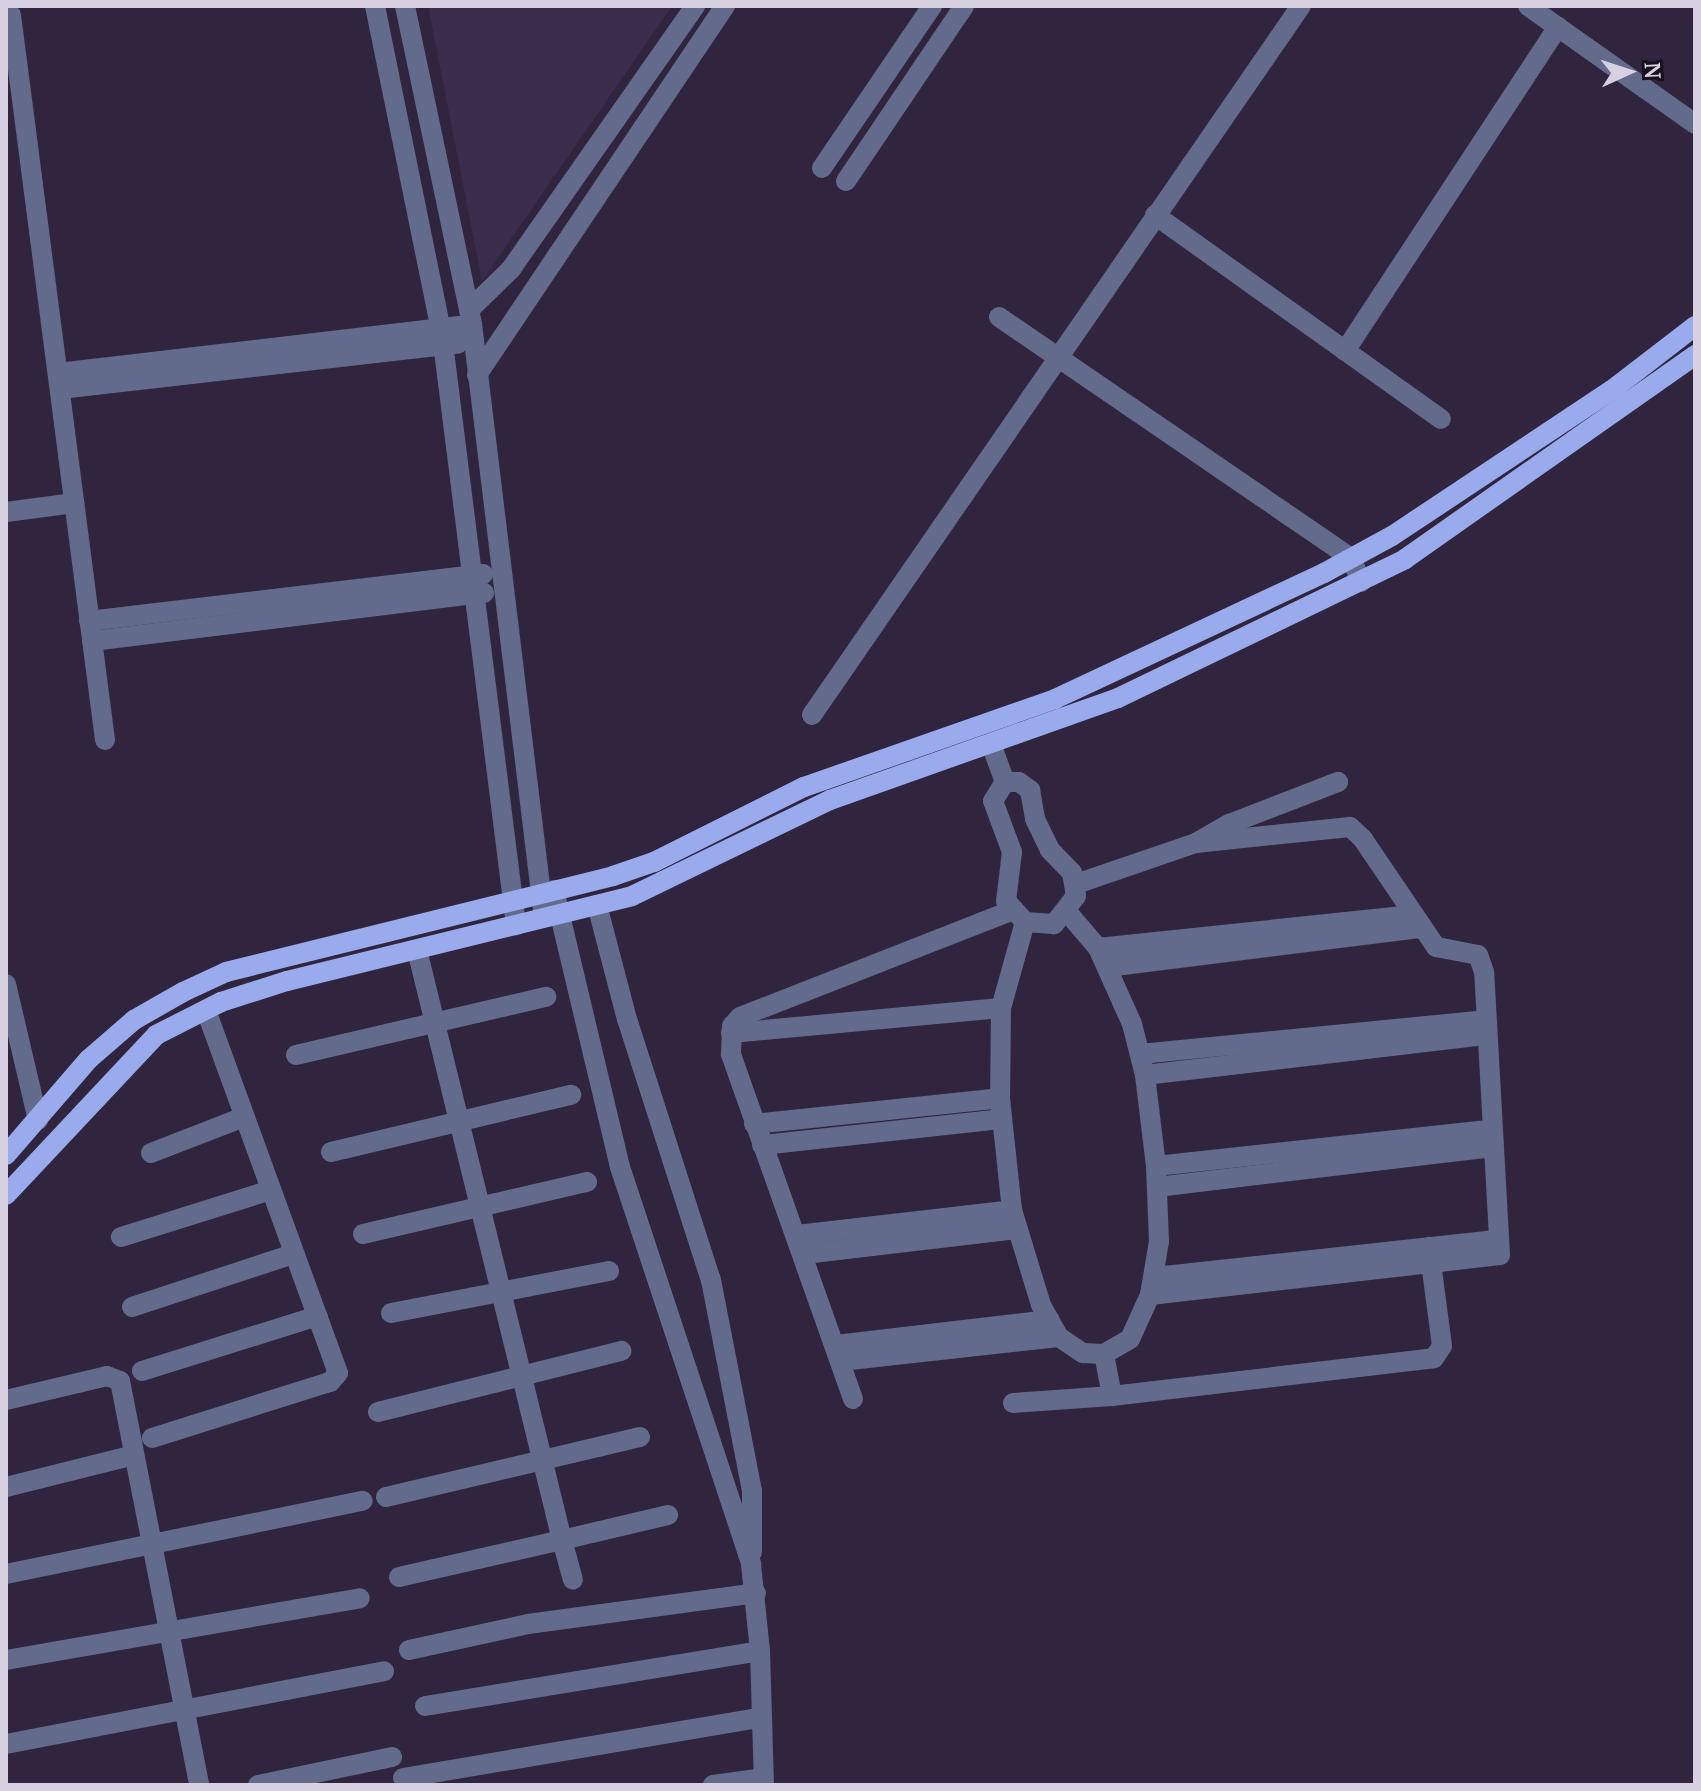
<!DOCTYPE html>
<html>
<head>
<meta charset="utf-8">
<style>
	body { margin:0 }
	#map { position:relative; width:1701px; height:1791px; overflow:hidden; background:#31243e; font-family:"PT Serif",serif }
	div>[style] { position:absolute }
	.built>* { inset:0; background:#3b2c4c }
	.minor>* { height:20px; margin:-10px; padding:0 10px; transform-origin:10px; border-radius:10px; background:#626b8b }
	.major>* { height:20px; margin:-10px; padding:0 10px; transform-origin:10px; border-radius:10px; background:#99abec }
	span { translate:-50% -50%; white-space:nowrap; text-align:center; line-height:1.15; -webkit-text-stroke:8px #16111c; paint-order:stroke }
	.frame { position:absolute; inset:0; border:8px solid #d7d0e1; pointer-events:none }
	.north { position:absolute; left:1589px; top:32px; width:80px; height:80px; -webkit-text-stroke:6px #16111c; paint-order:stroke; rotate:87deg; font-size:22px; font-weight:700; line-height:32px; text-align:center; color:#d7d0e1 }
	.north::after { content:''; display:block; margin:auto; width:28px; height:36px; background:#d7d0e1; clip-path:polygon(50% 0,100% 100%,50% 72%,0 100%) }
</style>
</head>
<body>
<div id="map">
	<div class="built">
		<i style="clip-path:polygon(428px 6px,672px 6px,482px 281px)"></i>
	</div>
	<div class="minor">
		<i style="left:375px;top:6px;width:336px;rotate:78.5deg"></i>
		<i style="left:442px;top:335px;width:595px;rotate:82.85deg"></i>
		<i style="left:405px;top:6px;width:325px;rotate:78.1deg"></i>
		<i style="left:472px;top:324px;width:598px;rotate:83.09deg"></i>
		<i style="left:1528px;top:6px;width:204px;rotate:35.2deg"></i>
		<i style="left:11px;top:15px;width:731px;rotate:82.61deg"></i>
		<i style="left:822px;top:168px;width:196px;rotate:-55.8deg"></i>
		<i style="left:846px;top:181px;width:211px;rotate:-56deg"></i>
		<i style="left:1155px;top:215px;width:351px;rotate:35.5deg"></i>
		<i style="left:469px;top:310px;width:59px;rotate:-44.3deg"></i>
		<i style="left:511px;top:269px;width:321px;rotate:-55deg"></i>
		<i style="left:999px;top:317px;width:427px;rotate:34.4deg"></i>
		<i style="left:1351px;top:558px;width:26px;rotate:67deg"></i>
		<i style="left:1345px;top:351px;width:388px;rotate:-56.7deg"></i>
		<i style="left:58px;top:373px;width:417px;rotate:-6.7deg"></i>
		<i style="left:477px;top:375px;width:445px;rotate:-56.1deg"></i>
		<i style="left:60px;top:389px;width:401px;rotate:-6.5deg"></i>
		<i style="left:6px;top:512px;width:69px;rotate:-7.5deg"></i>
		<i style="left:89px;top:621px;width:397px;rotate:-6.8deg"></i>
		<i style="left:92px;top:641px;width:395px;rotate:-7deg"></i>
		<i style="left:812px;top:715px;width:861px;rotate:-55.41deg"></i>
		<i style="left:991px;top:744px;width:40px;rotate:69.8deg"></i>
		<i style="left:1005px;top:782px;width:14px"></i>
		<i style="left:1019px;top:782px;width:14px;rotate:36deg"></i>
		<i style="left:1030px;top:790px;width:29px;rotate:80deg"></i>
		<i style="left:1035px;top:819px;width:34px;rotate:64deg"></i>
		<i style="left:1050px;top:850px;width:32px;rotate:46deg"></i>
		<i style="left:1072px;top:873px;width:23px;rotate:80deg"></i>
		<i style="left:1076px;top:896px;width:36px;rotate:128deg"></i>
		<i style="left:1054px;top:924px;width:29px;rotate:-176deg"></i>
		<i style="left:1025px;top:922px;width:28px;rotate:-132deg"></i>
		<i style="left:1006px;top:901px;width:49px;rotate:-83deg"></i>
		<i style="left:1012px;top:852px;width:54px;rotate:-110.4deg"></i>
		<i style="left:993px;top:801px;width:22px;rotate:-58deg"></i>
		<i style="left:1076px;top:884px;width:127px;rotate:-18.9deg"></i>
		<i style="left:1196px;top:843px;width:38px;rotate:-30deg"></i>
		<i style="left:1229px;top:824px;width:117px;rotate:-21.1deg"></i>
		<i style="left:554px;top:890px;width:285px;rotate:76.6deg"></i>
		<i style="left:620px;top:1167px;width:418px;rotate:71.7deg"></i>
		<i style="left:751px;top:1564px;width:87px;rotate:84.1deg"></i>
		<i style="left:760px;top:1651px;width:134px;rotate:88.3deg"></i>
		<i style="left:597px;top:905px;width:118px;rotate:75.3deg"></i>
		<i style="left:627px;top:1019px;width:274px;rotate:72.2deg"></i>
		<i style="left:711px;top:1280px;width:214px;rotate:79deg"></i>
		<i style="left:752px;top:1490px;width:62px;rotate:90deg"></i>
		<i style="left:1025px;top:922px;width:89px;rotate:105.6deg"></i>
		<i style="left:1001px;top:1008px;width:90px;rotate:90.6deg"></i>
		<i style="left:1000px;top:1098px;width:113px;rotate:83.9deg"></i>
		<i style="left:1012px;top:1210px;width:99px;rotate:73deg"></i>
		<i style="left:1041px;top:1305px;width:37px;rotate:61deg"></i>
		<i style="left:1059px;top:1337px;width:29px;rotate:34deg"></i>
		<i style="left:1083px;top:1353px;width:21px;rotate:3deg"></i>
		<i style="left:1104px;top:1354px;width:30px;rotate:-30deg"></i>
		<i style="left:1130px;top:1339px;width:48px;rotate:-65.6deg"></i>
		<i style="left:1150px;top:1295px;width:55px;rotate:-80.5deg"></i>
		<i style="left:1159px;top:1241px;width:75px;rotate:-92.3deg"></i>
		<i style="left:1156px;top:1166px;width:92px;rotate:-96.9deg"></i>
		<i style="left:1145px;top:1075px;width:53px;rotate:-104.3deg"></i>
		<i style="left:1132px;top:1024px;width:83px;rotate:-114.1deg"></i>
		<i style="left:1098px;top:948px;width:46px;rotate:-130.6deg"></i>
		<i style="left:1098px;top:948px;width:314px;rotate:-6deg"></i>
		<i style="left:417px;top:950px;width:608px;rotate:76.19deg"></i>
		<i style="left:562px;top:1540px;width:109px;rotate:-13.3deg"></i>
		<i style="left:1107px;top:967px;width:315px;rotate:-7.1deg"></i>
		<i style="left:6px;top:984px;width:140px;rotate:76.8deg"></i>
		<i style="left:731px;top:1033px;width:271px;rotate:-5.3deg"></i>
		<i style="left:1140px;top:1054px;width:347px;rotate:-5.6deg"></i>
		<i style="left:296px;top:1055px;width:257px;rotate:-13.1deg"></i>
		<i style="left:1145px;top:1075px;width:342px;rotate:-6.7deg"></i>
		<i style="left:754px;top:1124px;width:247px;rotate:-6deg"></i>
		<i style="left:762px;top:1145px;width:240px;rotate:-6.2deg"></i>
		<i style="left:331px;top:1152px;width:247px;rotate:-13.4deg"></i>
		<i style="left:151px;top:1153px;width:100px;rotate:-21.2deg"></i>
		<i style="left:1156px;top:1166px;width:336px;rotate:-6.2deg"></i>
		<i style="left:1157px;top:1187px;width:336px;rotate:-6.8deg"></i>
		<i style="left:363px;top:1234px;width:230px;rotate:-13.1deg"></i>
		<i style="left:797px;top:1235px;width:216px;rotate:-6.6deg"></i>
		<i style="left:121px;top:1237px;width:157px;rotate:-17.4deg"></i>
		<i style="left:804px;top:1254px;width:214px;rotate:-6.7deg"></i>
		<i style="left:1155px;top:1277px;width:345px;rotate:-6.2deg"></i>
		<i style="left:1150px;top:1295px;width:352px;rotate:-6.5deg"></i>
		<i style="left:1500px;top:1255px;width:283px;rotate:-93.2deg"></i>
		<i style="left:1484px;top:972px;width:18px;rotate:-109deg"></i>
		<i style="left:1478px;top:955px;width:43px;rotate:-169.2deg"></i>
		<i style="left:1436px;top:947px;width:130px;rotate:-124.1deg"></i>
		<i style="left:1363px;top:839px;width:18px;rotate:-137deg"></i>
		<i style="left:1350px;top:827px;width:155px;rotate:174.1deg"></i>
		<i style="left:132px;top:1307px;width:169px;rotate:-18.2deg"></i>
		<i style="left:391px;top:1313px;width:222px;rotate:-10.9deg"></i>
		<i style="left:836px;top:1345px;width:215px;rotate:-6.7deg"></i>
		<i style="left:1104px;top:1354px;width:43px;rotate:79.2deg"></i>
		<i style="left:1112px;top:1396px;width:324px;rotate:-6.7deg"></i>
		<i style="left:1434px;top:1358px;width:14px;rotate:-56deg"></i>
		<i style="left:1442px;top:1346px;width:100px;rotate:-97.5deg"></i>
		<i style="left:841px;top:1361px;width:219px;rotate:-6.3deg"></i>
		<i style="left:142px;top:1371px;width:184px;rotate:-17.4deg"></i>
		<i style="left:853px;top:1399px;width:366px;rotate:-109.5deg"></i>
		<i style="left:731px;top:1054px;width:28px;rotate:-88deg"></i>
		<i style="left:732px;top:1026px;width:12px;rotate:-48deg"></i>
		<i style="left:740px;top:1017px;width:291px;rotate:-21.4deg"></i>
		<i style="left:6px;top:1400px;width:104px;rotate:-13.4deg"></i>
		<i style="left:107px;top:1376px;width:14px;rotate:21deg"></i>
		<i style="left:120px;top:1381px;width:412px;rotate:78.9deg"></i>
		<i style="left:1013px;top:1403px;width:99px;rotate:-4deg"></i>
		<i style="left:378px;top:1412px;width:251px;rotate:-14.1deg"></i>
		<i style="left:152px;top:1438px;width:187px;rotate:-17.5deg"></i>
		<i style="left:330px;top:1382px;width:12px;rotate:-48deg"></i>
		<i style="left:338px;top:1373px;width:386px;rotate:-110deg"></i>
		<i style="left:6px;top:1487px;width:132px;rotate:-14deg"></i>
		<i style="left:386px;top:1497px;width:261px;rotate:-13.3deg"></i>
		<i style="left:6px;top:1574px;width:364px;rotate:-11.6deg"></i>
		<i style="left:399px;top:1577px;width:167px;rotate:-12.8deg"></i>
		<i style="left:562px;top:1540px;width:41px;rotate:74.6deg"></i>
		<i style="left:409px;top:1650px;width:122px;rotate:-12.3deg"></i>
		<i style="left:528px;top:1624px;width:230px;rotate:-7.7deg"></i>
		<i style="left:6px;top:1660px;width:359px;rotate:-9.9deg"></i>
		<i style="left:425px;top:1706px;width:339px;rotate:-9.3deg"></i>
		<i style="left:6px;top:1744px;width:385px;rotate:-10.9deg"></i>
		<i style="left:403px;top:1778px;width:364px;rotate:-9.6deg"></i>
		<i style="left:258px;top:1785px;width:137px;rotate:-11.8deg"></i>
		<i style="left:713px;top:1785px;width:50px;rotate:-8deg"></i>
	</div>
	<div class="major">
		<i style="left:6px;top:1155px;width:127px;rotate:-49.2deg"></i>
		<i style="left:89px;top:1059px;width:60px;rotate:-40.9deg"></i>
		<i style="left:134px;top:1020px;width:56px;rotate:-29.7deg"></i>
		<i style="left:183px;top:992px;width:47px;rotate:-24.9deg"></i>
		<i style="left:226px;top:972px;width:399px;rotate:-13.9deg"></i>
		<i style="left:613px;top:876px;width:43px;rotate:-18.9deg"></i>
		<i style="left:654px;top:862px;width:168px;rotate:-26.6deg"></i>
		<i style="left:804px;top:787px;width:266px;rotate:-19.3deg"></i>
		<i style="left:1055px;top:699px;width:297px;rotate:-25.1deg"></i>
		<i style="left:1324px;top:573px;width:77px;rotate:-28.6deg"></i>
		<i style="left:1392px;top:536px;width:264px;rotate:-33.6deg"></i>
		<i style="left:1612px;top:390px;width:105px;rotate:-37.6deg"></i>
		<i style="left:6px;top:1195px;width:219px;rotate:-46.8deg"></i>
		<i style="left:156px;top:1035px;width:73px;rotate:-26.9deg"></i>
		<i style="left:221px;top:1002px;width:69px;rotate:-17.7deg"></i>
		<i style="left:287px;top:981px;width:355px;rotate:-13.8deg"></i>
		<i style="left:632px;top:896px;width:220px;rotate:-25.9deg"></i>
		<i style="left:830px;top:800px;width:306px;rotate:-19.5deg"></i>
		<i style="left:1118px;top:698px;width:319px;rotate:-25.8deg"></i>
		<i style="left:1405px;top:559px;width:355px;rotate:-35.1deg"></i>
	</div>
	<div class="frame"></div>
	<div class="north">N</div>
</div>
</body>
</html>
